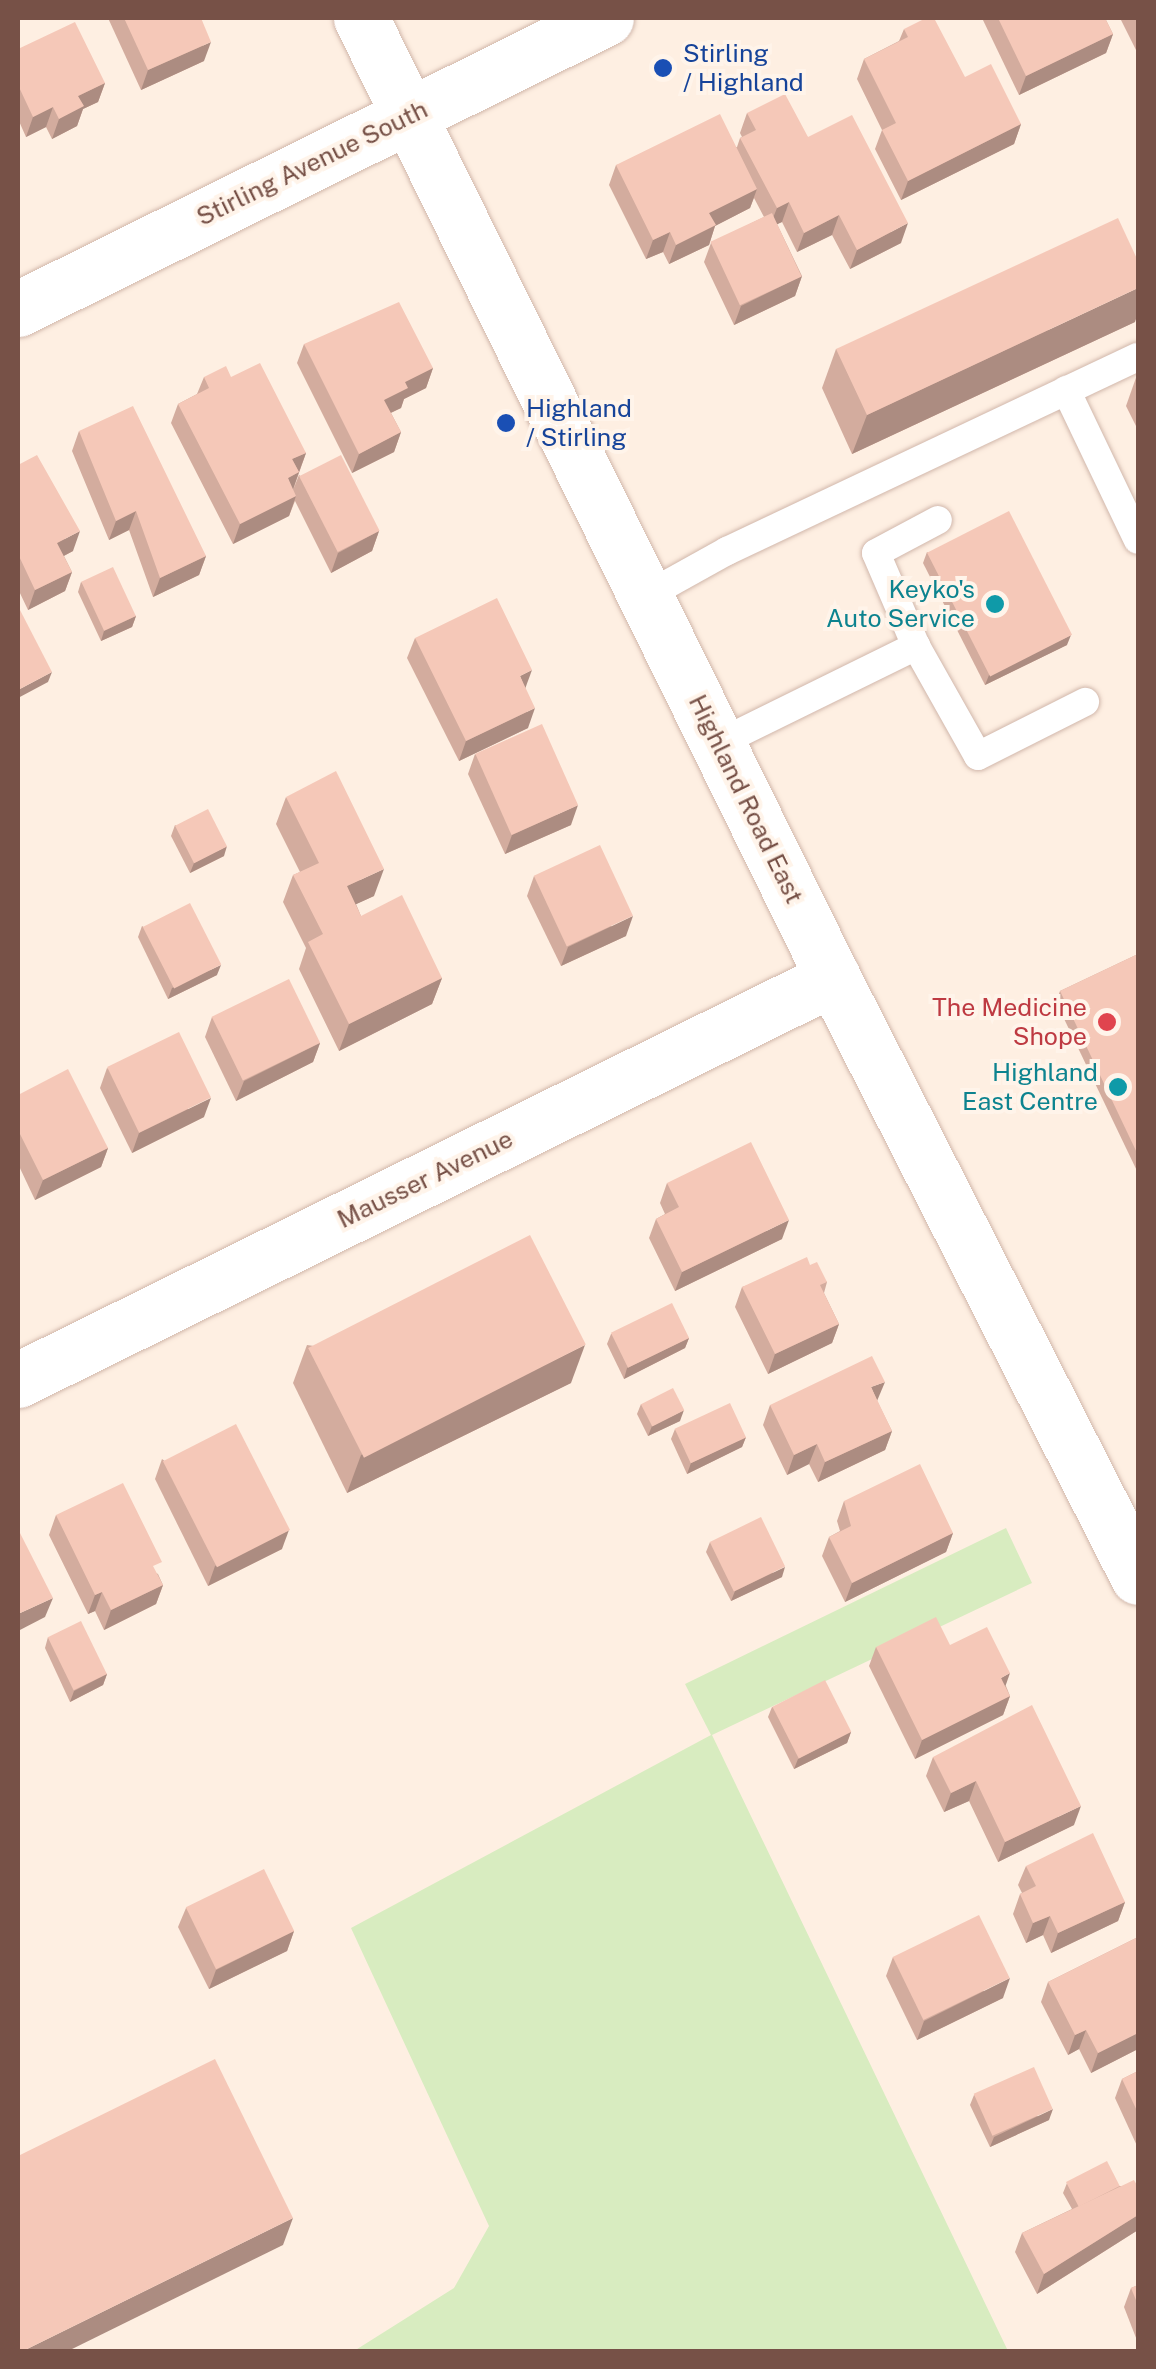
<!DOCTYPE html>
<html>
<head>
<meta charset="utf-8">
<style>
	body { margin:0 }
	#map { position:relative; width:1156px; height:2369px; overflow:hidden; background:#feefe2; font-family:"Public Sans",sans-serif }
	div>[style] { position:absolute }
	.green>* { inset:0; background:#d8ecc0 }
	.roads { filter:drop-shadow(0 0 2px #d1b7ab) drop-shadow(0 0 2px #d1b7ab) }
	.service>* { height:28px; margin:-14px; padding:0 14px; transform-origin:14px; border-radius:14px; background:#fff }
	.minor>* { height:55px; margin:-27.5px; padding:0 27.5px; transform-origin:27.5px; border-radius:27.5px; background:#fff }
	.tertiary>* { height:55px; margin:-27.5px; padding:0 27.5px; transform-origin:27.5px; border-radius:27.5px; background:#fff }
	.wall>* { inset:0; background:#d3ac9e }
	.shaded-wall>* { inset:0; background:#ac8c81 }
	.building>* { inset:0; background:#f5c8b8; transform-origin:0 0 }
	.dots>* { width:28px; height:28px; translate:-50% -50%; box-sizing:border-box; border:5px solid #fff4ea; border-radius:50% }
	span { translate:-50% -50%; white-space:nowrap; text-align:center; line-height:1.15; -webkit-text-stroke:8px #fff4ea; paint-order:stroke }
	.transit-label { font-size:25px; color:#164399 }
	.left { translate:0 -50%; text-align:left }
	.street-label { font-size:25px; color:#775147 }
	.culture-label { font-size:25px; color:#0d838f }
	.right { translate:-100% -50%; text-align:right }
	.health-label { font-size:25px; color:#be3a42 }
	.frame { position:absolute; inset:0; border:20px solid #775147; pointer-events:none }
</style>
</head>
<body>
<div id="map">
	<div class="green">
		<i style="clip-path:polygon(1006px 1528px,1032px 1583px,712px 1735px,1008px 2351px,354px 2351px,454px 2288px,489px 2226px,351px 1928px,711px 1735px,685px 1684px)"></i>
	</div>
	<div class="roads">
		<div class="service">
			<i style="left:1066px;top:390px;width:166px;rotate:64.4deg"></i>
			<i style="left:646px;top:596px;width:93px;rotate:-29.1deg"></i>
			<i style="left:727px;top:551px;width:454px;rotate:-25.3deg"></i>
			<i style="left:916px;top:646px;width:101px;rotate:-113.3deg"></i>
			<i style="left:876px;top:553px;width:70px;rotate:-28deg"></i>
			<i style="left:719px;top:743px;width:220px;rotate:-26.2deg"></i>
			<i style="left:916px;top:646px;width:126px;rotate:60.6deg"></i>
			<i style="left:978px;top:756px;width:120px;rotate:-26.8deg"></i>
		</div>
		<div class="minor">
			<i style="left:18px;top:1380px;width:909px;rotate:-26.25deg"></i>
		</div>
		<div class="tertiary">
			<i style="left:361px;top:18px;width:1070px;rotate:63.82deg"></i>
			<i style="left:833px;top:978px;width:672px;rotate:63.02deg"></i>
			<i style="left:18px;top:309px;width:656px;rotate:-26.33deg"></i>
		</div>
	</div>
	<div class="wall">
		<i style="clip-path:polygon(108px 18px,201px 18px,204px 61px,141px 90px)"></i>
		<i style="clip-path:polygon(982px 18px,1105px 18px,1113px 34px,1106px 53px,1019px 95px)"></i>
		<i style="clip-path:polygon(1120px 18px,1138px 18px,1138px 52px,1137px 52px)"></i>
		<i style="clip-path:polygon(904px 29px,1021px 124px,1014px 144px,901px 200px,875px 149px,882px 130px,857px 79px,864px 59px,899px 41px)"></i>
		<i style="clip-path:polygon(18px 49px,105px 83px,98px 102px,83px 109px,77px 126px,52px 139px,46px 127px,26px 137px,18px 119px)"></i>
		<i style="clip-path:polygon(747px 113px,808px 137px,901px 243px,850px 269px,832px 235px,797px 252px,782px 222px,777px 224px,802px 276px,795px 296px,734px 325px,704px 262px,711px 243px,764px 217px,754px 198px,750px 208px,715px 226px,709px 245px,669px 264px,663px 252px,646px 259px,609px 185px,616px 165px,737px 147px,740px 138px,742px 137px,740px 133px)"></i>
		<i style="clip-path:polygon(1135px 322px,852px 454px,822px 388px,836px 349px)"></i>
		<i style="clip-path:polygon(304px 344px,433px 368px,426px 388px,404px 399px,401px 408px,391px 413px,401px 432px,394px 452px,352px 473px,297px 363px)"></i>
		<i style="clip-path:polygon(1138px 372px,1138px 430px,1126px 406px)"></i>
		<i style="clip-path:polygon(204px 377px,231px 377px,306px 453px,293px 490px,299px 475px,379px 531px,372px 551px,331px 573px,295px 501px,289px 516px,233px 544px,171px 423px,178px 404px,197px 394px)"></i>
		<i style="clip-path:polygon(79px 431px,206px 556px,199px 575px,153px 597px,129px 530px,109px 540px,72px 451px)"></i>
		<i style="clip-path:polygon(18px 465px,73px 551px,64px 556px,72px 572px,65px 591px,28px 610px,18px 589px)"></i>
		<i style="clip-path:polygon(927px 552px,1067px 645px,985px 685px,923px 563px)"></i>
		<i style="clip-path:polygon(81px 582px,136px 616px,132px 627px,101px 641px,78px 592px)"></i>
		<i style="clip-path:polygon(415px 638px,525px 688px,528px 728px,459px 761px,407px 658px)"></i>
		<i style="clip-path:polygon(475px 754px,571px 825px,505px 854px,468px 774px)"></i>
		<i style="clip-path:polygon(286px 797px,374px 896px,356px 904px,361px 916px,442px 978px,432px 1004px,339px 1051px,299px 969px,306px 948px,283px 902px,293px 875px,300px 872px,276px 824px)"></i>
		<i style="clip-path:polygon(175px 825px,224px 856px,190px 873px,171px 836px)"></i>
		<i style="clip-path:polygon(534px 876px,626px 936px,561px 966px,527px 896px)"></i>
		<i style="clip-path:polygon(142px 926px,217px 975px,168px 999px,138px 937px)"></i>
		<i style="clip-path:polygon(1138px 954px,1138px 1173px,1056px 1002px,1060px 991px)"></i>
		<i style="clip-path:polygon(212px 1017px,320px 1043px,313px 1062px,236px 1101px,205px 1037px)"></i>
		<i style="clip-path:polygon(107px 1068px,204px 1117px,132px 1153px,100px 1088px)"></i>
		<i style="clip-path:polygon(18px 1095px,108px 1148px,101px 1167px,35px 1200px,18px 1164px)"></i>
		<i style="clip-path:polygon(667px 1183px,782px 1239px,675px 1291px,649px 1238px,656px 1219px,665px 1214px,660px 1203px)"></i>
		<i style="clip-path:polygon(810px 1265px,827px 1282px,824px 1293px,839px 1324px,832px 1343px,768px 1374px,735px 1307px,742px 1287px)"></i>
		<i style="clip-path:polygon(611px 1334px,689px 1338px,685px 1348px,624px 1379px,607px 1344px)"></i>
		<i style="clip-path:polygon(307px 1345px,571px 1383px,347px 1493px,293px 1383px)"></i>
		<i style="clip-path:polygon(877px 1401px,892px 1431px,885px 1450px,818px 1482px,809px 1464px,787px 1475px,763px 1425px,770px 1405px)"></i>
		<i style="clip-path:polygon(641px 1404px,680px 1421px,648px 1436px,637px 1414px)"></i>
		<i style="clip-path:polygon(675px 1429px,746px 1437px,742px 1447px,687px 1474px,671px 1439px)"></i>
		<i style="clip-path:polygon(162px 1459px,282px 1549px,208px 1586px,155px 1479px)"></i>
		<i style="clip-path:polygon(844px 1501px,953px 1533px,946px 1552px,845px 1602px,822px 1556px,829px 1537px,840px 1531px,837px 1521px)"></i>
		<i style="clip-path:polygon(56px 1515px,158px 1574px,163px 1585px,156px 1604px,104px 1630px,95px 1611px,88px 1614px,49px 1535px)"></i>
		<i style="clip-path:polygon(710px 1542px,782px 1577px,731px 1601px,706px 1552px)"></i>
		<i style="clip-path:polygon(48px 1637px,107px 1674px,103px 1685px,70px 1702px,45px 1648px)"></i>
		<i style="clip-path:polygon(950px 1645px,1006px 1686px,1010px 1696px,1003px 1715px,915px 1759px,869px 1666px,876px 1647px)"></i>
		<i style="clip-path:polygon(772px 1707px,851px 1732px,847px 1743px,794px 1769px,768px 1717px)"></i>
		<i style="clip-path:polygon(933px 1757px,1074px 1825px,998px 1862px,969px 1801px,944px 1812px,926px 1776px)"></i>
		<i style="clip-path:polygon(1026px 1866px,1125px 1902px,1118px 1921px,1051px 1953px,1043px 1935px,1026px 1943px,1013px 1914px,1020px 1894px,1022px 1893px,1018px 1885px)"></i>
		<i style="clip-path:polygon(186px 1908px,294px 1931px,287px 1951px,209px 1989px,178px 1927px)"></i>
		<i style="clip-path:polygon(1138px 1937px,1138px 2049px,1091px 2073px,1079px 2049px,1068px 2055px,1041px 2002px,1048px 1982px)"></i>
		<i style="clip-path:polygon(893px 1957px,1003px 1998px,917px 2040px,886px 1976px)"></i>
		<i style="clip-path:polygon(1138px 2071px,1138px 2148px,1115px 2098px,1122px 2079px)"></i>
		<i style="clip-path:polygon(974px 2095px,1049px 2120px,990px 2147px,970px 2105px)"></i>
		<i style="clip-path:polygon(1067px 2183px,1138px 2187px,1138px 2230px,1037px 2294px,1015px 2252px,1022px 2233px,1072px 2209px,1063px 2193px)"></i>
		<i style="clip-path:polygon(1138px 2285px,1138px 2343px,1124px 2307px,1131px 2288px)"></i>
	</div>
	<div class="shaded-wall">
		<i style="clip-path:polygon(1113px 34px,1106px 53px,1019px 95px,1026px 76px)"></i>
		<i style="clip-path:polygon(211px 42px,204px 61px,141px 90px,148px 70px)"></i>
		<i style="clip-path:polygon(105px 83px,98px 102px,83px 109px,77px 126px,52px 139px,59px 119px,78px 96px)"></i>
		<i style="clip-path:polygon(53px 107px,46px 127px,26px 137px,33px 117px)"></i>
		<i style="clip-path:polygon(1021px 124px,1014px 144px,901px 200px,908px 181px)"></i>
		<i style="clip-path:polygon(757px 189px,750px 208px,715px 226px,709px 245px,669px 264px,676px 245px,709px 213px)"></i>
		<i style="clip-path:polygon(789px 202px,782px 222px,769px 228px,777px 208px)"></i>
		<i style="clip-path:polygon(839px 215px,832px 235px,797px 252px,804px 233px)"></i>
		<i style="clip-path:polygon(908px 223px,901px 243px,850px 269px,857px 250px)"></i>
		<i style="clip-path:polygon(670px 232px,663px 252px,646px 259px,653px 240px)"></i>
		<i style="clip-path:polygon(802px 276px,795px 296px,734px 325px,741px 306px)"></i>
		<i style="clip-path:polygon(1138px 288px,1138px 313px,1135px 322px,852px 454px,867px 415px)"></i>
		<i style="clip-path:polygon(433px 368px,426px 388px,404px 399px,401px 408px,377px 419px,384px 400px,405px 382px)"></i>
		<i style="clip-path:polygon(401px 432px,394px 452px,352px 473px,359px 454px)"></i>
		<i style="clip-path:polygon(306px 453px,299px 472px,292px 459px)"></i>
		<i style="clip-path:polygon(299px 472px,292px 492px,288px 478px)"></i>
		<i style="clip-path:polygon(296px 496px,289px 516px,233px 544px,240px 524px)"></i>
		<i style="clip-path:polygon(136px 511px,129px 530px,109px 540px,116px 521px)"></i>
		<i style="clip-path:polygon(80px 531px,73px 551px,50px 563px,57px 543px)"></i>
		<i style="clip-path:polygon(379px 531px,372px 551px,331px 573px,338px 553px)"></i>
		<i style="clip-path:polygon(206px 556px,199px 575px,153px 597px,160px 578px)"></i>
		<i style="clip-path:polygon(72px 572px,65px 591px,28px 610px,35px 590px)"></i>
		<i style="clip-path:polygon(136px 616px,132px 627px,101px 641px,104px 631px)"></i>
		<i style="clip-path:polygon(1071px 635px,1067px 645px,985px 685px,989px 675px)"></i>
		<i style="clip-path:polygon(532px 670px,525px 689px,520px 676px)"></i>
		<i style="clip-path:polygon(52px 672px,48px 682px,18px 698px,18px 690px)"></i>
		<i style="clip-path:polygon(535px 708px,528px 728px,459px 761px,466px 741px)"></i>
		<i style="clip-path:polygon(578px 805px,571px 825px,505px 854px,512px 835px)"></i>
		<i style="clip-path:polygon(227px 846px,224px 856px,190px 873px,194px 863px)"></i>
		<i style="clip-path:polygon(384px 869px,374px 896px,337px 913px,347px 886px)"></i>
		<i style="clip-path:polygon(633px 916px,626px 936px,561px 966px,568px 947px)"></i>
		<i style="clip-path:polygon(221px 965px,217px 975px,168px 999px,172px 988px)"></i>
		<i style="clip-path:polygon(442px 978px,432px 1004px,339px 1051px,349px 1024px)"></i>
		<i style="clip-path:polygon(320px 1043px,313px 1062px,236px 1101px,244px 1081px)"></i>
		<i style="clip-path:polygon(211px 1098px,204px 1117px,132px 1153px,139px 1133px)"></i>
		<i style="clip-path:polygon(108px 1148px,101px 1167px,35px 1200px,43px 1180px)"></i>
		<i style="clip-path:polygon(789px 1220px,782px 1239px,675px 1291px,682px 1272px)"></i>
		<i style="clip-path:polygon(839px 1324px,832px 1343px,768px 1374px,775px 1354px)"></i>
		<i style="clip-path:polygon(689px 1338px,685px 1348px,624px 1379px,627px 1368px)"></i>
		<i style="clip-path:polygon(585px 1345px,571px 1383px,347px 1493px,361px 1455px)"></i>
		<i style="clip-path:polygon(885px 1382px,877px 1401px,871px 1387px)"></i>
		<i style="clip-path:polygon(684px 1410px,680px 1421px,648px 1436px,652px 1426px)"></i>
		<i style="clip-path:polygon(892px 1431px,885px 1450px,818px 1482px,825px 1462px)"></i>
		<i style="clip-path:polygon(746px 1437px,742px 1447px,687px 1474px,691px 1463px)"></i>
		<i style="clip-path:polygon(817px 1444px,809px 1464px,787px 1475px,794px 1455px)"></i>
		<i style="clip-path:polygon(289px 1530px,282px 1549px,208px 1586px,215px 1566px)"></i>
		<i style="clip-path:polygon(953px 1533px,946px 1552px,845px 1602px,852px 1583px)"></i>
		<i style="clip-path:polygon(785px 1567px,782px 1577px,731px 1601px,735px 1591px)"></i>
		<i style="clip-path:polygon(163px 1585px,156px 1604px,104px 1630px,111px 1610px)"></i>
		<i style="clip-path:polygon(102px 1592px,95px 1611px,88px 1614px,95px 1595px)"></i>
		<i style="clip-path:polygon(53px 1598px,45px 1617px,18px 1631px,18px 1614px)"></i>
		<i style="clip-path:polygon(1010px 1673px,1003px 1693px,1001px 1678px)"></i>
		<i style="clip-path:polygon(107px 1674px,103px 1685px,70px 1702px,74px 1691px)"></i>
		<i style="clip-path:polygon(1010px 1696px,1003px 1715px,915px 1759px,922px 1740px)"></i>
		<i style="clip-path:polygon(851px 1732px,847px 1743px,794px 1769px,798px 1759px)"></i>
		<i style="clip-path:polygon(976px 1781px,969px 1801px,944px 1812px,951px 1793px)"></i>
		<i style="clip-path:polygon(1081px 1806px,1074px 1825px,998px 1862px,1005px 1842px)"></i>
		<i style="clip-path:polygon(1125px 1902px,1118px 1921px,1051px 1953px,1058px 1933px)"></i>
		<i style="clip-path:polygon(1050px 1916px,1043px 1935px,1026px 1943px,1033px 1923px)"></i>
		<i style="clip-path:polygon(294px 1931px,287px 1951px,209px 1989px,216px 1970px)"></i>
		<i style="clip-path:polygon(1010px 1978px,1003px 1998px,917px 2040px,924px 2021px)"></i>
		<i style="clip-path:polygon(1086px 2030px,1079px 2049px,1068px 2055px,1075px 2035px)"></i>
		<i style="clip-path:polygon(1138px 2033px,1138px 2049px,1091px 2073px,1098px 2053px)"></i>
		<i style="clip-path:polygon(1053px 2109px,1049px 2120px,990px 2147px,994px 2137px)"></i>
		<i style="clip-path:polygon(1138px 2215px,1138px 2230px,1037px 2294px,1044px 2274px)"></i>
		<i style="clip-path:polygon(293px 2218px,283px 2245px,66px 2352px,21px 2352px)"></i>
	</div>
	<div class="building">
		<i style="clip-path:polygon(124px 18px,201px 18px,211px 42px,148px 70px)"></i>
		<i style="clip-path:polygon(926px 18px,934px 18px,965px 77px,991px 64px,1021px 124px,908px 181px,882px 130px,896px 123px,864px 59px,908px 37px,904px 29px)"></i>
		<i style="clip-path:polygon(998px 18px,1105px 18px,1113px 34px,1026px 76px)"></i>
		<i style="clip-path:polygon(75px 22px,105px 83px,78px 96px,84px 106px,59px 119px,53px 107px,33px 117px,18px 85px,18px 49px)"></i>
		<i style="clip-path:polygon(785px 94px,808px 137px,852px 115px,908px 223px,857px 250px,839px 215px,804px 233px,789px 202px,777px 208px,740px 138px,756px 130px,747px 113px)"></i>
		<i style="clip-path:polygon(720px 114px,757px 189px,709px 213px,716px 225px,676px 245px,670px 232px,653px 240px,616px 165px)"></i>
		<i style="left:772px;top:213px;width:70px;height:68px;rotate:65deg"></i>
		<i style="clip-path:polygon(1118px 218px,1138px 261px,1138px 288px,867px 415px,836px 349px)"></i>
		<i style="clip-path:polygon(399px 302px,433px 368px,405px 382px,408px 388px,384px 400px,401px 432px,359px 454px,304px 344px)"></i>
		<i style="clip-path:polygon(260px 363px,306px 453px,292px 459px,299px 472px,288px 478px,296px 496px,240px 524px,178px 404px,209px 388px,204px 377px,226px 366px,231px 377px)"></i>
		<i style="clip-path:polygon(133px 406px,206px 556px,160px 578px,136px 511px,116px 521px,79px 431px)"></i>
		<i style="clip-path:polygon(37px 455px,80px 531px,57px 543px,72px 572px,35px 590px,18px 554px,18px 465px)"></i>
		<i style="left:341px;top:455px;width:85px;height:47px;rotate:63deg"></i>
		<i style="left:1009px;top:511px;width:139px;height:92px;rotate:63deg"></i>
		<i style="left:113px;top:567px;width:54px;height:35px;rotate:65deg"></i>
		<i style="clip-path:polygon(497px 598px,532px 670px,520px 676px,535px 708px,466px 741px,415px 638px)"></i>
		<i style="clip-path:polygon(20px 610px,52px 672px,18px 690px,18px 612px)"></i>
		<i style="left:542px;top:724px;width:89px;height:73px;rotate:66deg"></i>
		<i style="clip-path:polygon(336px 771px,384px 869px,347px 886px,361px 916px,402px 895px,442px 978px,349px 1024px,308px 942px,323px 934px,293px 875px,319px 863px,286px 797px)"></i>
		<i style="left:208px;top:809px;width:42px;height:37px;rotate:63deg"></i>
		<i style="left:600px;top:845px;width:78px;height:73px;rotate:65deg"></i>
		<i style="left:190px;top:903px;width:69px;height:53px;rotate:63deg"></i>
		<i style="clip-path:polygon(1138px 954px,1138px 1155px,1060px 991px)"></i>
		<i style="left:289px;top:979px;width:71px;height:86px;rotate:64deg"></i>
		<i style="left:179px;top:1032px;width:73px;height:80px;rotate:64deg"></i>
		<i style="clip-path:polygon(68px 1069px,108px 1148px,43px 1180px,18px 1130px,18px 1095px)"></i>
		<i style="clip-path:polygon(751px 1142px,789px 1220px,682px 1272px,656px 1219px,679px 1207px,667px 1183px)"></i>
		<i style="left:530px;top:1235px;width:123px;height:249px;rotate:63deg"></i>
		<i style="clip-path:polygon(807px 1257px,810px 1265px,817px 1262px,827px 1282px,820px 1285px,839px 1324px,775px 1354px,742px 1287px)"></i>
		<i style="left:672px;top:1303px;width:39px;height:68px;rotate:64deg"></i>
		<i style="clip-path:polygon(872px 1356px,885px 1382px,871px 1387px,892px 1431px,825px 1462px,817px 1444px,794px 1455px,770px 1405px)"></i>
		<i style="left:673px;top:1388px;width:25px;height:36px;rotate:63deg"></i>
		<i style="left:730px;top:1403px;width:38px;height:61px;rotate:65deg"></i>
		<i style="left:236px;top:1424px;width:119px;height:82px;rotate:63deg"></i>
		<i style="clip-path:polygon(920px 1464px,953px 1533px,852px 1583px,829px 1537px,851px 1526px,844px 1501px)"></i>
		<i style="clip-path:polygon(123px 1483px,162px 1562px,153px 1566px,163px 1585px,111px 1610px,102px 1592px,95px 1595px,56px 1515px)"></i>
		<i style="left:761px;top:1517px;width:55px;height:57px;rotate:64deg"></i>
		<i style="clip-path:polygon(20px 1533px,53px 1598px,18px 1614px,18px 1534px)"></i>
		<i style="clip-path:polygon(936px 1617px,950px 1645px,987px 1627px,1010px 1673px,1001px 1678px,1010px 1696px,922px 1740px,876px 1647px)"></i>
		<i style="left:81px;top:1621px;width:59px;height:37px;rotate:64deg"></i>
		<i style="left:825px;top:1680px;width:58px;height:59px;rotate:63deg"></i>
		<i style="clip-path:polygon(1032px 1705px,1081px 1806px,1005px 1842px,976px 1781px,951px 1793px,933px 1757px)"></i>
		<i style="clip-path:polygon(1093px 1833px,1125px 1902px,1058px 1933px,1050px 1916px,1033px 1923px,1020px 1894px,1036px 1886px,1026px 1866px)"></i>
		<i style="left:264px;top:1869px;width:69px;height:87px;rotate:64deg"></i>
		<i style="left:979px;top:1915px;width:70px;height:96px;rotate:64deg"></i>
		<i style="clip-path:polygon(1138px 1937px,1138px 2033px,1098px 2053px,1086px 2030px,1075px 2035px,1048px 1982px)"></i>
		<i style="clip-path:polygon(215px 2059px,293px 2218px,21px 2352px,18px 2352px,18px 2156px)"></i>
		<i style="left:1034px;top:2067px;width:46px;height:66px;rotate:66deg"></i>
		<i style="clip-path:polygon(1138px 2071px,1138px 2113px,1122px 2079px)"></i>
		<i style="left:1107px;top:2161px;width:28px;height:46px;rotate:63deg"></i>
		<i style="clip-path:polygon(1134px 2180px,1138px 2187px,1138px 2215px,1044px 2274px,1022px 2233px)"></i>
		<i style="clip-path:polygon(1138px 2285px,1138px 2305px,1131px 2288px)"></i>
	</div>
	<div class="dots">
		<i style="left:663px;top:68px;background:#1a4fb4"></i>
		<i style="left:506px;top:423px;background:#1a4fb4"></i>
		<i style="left:995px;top:604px;background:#0f9aa8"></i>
		<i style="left:1107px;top:1022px;background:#e0444e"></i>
		<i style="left:1118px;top:1087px;background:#0f9aa8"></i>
	</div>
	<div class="transit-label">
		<span class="left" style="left:683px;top:68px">Stirling<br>/ Highland</span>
		<span class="left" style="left:526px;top:423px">Highland<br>/ Stirling</span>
	</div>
	<div class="street-label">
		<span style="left:312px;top:163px;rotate:-26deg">Stirling Avenue South</span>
		<span style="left:746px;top:799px;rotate:64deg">Highland Road East</span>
		<span style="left:425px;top:1179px;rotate:-26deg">Mausser Avenue</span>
	</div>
	<div class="culture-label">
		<span class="right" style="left:975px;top:604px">Keyko's<br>Auto Service</span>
		<span class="right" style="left:1098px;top:1087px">Highland<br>East Centre</span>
	</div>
	<div class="health-label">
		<span class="right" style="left:1087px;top:1022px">The Medicine<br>Shope</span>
	</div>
	<div class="frame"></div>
</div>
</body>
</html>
